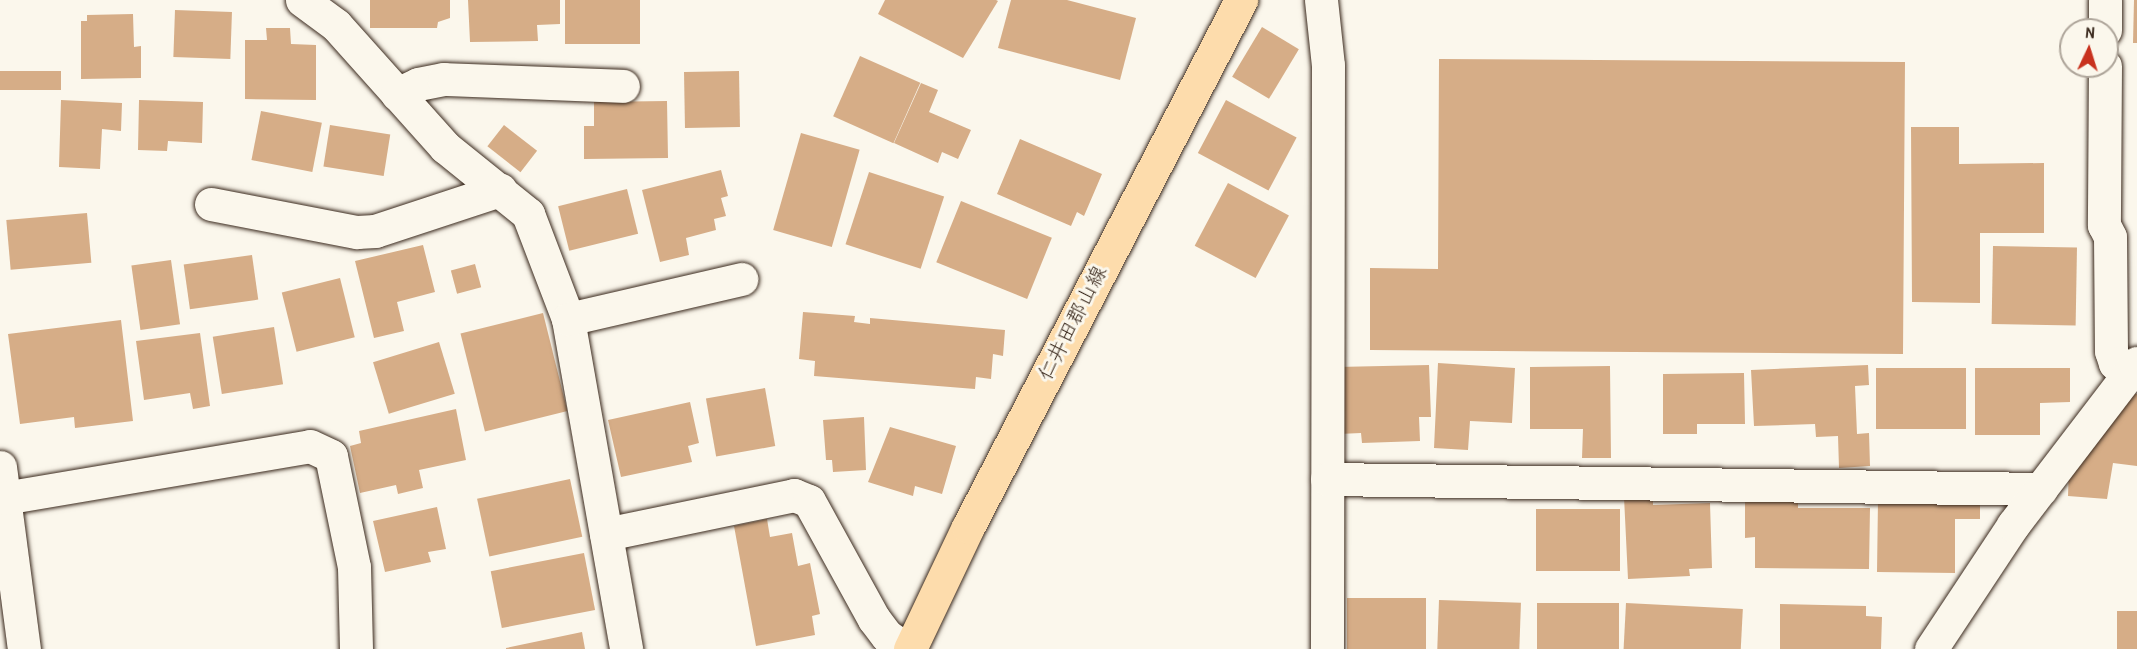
<!DOCTYPE html>
<html>
<head>
<meta charset="utf-8">
<style>
	body { margin:0 }
	#map { position:relative; width:2137px; height:649px; overflow:hidden; background:#fbf7ec; font-family:"Patrick Hand","Klee One",sans-serif }
	div>[style] { position:absolute }
	.building>* { inset:0; background:#d6ad87; transform-origin:0 0 }
	.roads { filter:drop-shadow(0 0 2px #3b2a1e) drop-shadow(0 0 2px #3b2a1e) }
	.minor>* { height:33px; margin:-16.5px; padding:0 16.5px; transform-origin:16.5px; border-radius:16.5px; background:#fbf7ec }
	.major>* { height:33px; margin:-16.5px; padding:0 16.5px; transform-origin:16.5px; border-radius:16.5px; background:#fddcac }
	span { translate:-50% -50%; white-space:nowrap; text-align:center; line-height:1.15; -webkit-text-stroke:6px #fbf7ec; paint-order:stroke }
	.street-label { font-size:21px; color:#3b2a1e }
	.north { position:absolute; left:2059px; top:18px; width:60px; height:60px; box-sizing:border-box; background:#fbf7ec; border:2px solid #aea59a; border-radius:50%; rotate:4deg; font-size:16px; font-weight:700; line-height:24px; text-align:center; color:#3b2a1e }
	.north::after { content:''; display:block; margin:auto; width:21px; height:27px; background:#c8321e; clip-path:polygon(50% 0,100% 100%,50% 72%,0 100%) }
</style>
</head>
<body>
<div id="map">
	<div class="building">
		<i style="clip-path:polygon(370px 0,450px 0,450px 18px,438px 22px,437px 28px,370px 28px)"></i>
		<i style="clip-path:polygon(468px 0,560px 0,560px 24px,537px 25px,538px 41px,470px 42px)"></i>
		<i style="left:565px;top:0;width:75px;height:44px"></i>
		<i style="clip-path:polygon(885px 0,996px 0,998px 1px,963px 58px,878px 14px)"></i>
		<i style="clip-path:polygon(1011px 0,1067px 0,1136px 18px,1120px 80px,998px 48px)"></i>
		<i style="clip-path:polygon(2134px 0,2137px 0,2137px 43px,2133px 43px)"></i>
		<i style="left:175px;top:10px;width:57px;height:47px;rotate:2deg"></i>
		<i style="clip-path:polygon(133px 14px,134px 47px,141px 46px,141px 78px,81px 79px,81px 21px,87px 21px,87px 15px)"></i>
		<i style="left:1262px;top:27px;width:43px;height:58px;rotate:31deg"></i>
		<i style="clip-path:polygon(266px 28px,290px 28px,291px 44px,316px 45px,316px 100px,245px 99px,245px 40px,267px 40px)"></i>
		<i style="left:860px;top:56px;width:66px;height:66px;rotate:24deg"></i>
		<i style="clip-path:polygon(1439px 59px,1905px 62px,1903px 354px,1370px 350px,1370px 268px,1438px 269px)"></i>
		<i style="left:61px;top:71px;width:19px;height:61px;rotate:90deg"></i>
		<i style="left:739px;top:71px;width:56px;height:55px;rotate:89deg"></i>
		<i style="clip-path:polygon(921px 83px,938px 90px,929px 112px,971px 130px,958px 159px,942px 152px,938px 163px,894px 143px)"></i>
		<i style="clip-path:polygon(61px 100px,122px 103px,121px 131px,102px 129px,100px 169px,59px 167px)"></i>
		<i style="clip-path:polygon(139px 100px,203px 102px,202px 143px,168px 141px,167px 151px,138px 150px)"></i>
		<i style="left:1226px;top:100px;width:80px;height:60px;rotate:28deg"></i>
		<i style="clip-path:polygon(667px 101px,668px 158px,584px 159px,584px 126px,594px 126px,594px 102px)"></i>
		<i style="left:261px;top:111px;width:62px;height:50px;rotate:11deg"></i>
		<i style="left:330px;top:125px;width:61px;height:42px;rotate:9deg"></i>
		<i style="left:504px;top:125px;width:42px;height:27px;rotate:38deg"></i>
		<i style="clip-path:polygon(1911px 127px,1959px 127px,1959px 164px,2044px 163px,2044px 233px,1980px 233px,1980px 303px,1912px 302px)"></i>
		<i style="left:801px;top:133px;width:61px;height:101px;rotate:16deg"></i>
		<i style="clip-path:polygon(1020px 139px,1102px 174px,1084px 216px,1077px 212px,1071px 226px,997px 194px)"></i>
		<i style="clip-path:polygon(721px 170px,728px 196px,721px 198px,726px 216px,714px 219px,716px 230px,686px 238px,689px 255px,660px 262px,642px 190px)"></i>
		<i style="left:869px;top:172px;width:79px;height:76px;rotate:18deg"></i>
		<i style="left:1228px;top:183px;width:69px;height:71px;rotate:28deg"></i>
		<i style="left:627px;top:189px;width:46px;height:71px;rotate:76deg"></i>
		<i style="left:961px;top:201px;width:98px;height:66px;rotate:22deg"></i>
		<i style="left:87px;top:213px;width:50px;height:81px;rotate:85deg"></i>
		<i style="clip-path:polygon(423px 245px,435px 292px,397px 302px,404px 331px,374px 338px,355px 261px)"></i>
		<i style="left:1993px;top:246px;width:84px;height:78px;rotate:1deg"></i>
		<i style="left:252px;top:255px;width:45px;height:69px;rotate:82deg"></i>
		<i style="left:171px;top:260px;width:65px;height:40px;rotate:82deg"></i>
		<i style="left:475px;top:264px;width:24px;height:25px;rotate:75deg"></i>
		<i style="left:340px;top:278px;width:61px;height:60px;rotate:76deg"></i>
		<i style="clip-path:polygon(803px 312px,855px 316px,854px 322px,870px 324px,870px 318px,1005px 330px,1003px 356px,993px 354px,991px 379px,976px 377px,975px 389px,814px 376px,815px 361px,799px 359px)"></i>
		<i style="left:543px;top:313px;width:101px;height:85px;rotate:76deg"></i>
		<i style="clip-path:polygon(121px 320px,133px 421px,75px 428px,74px 417px,20px 424px,8px 334px)"></i>
		<i style="left:274px;top:327px;width:58px;height:62px;rotate:81deg"></i>
		<i style="clip-path:polygon(200px 333px,210px 406px,193px 409px,190px 393px,144px 400px,136px 341px)"></i>
		<i style="left:439px;top:342px;width:54px;height:69px;rotate:73deg"></i>
		<i style="clip-path:polygon(1438px 363px,1515px 368px,1512px 423px,1470px 421px,1468px 450px,1434px 448px)"></i>
		<i style="clip-path:polygon(1429px 365px,1431px 417px,1419px 417px,1420px 441px,1362px 443px,1361px 433px,1339px 434px,1337px 367px)"></i>
		<i style="clip-path:polygon(1868px 365px,1869px 385px,1855px 386px,1857px 434px,1869px 433px,1870px 466px,1839px 468px,1838px 436px,1816px 437px,1815px 424px,1754px 426px,1751px 370px)"></i>
		<i style="clip-path:polygon(1610px 366px,1611px 458px,1582px 458px,1583px 429px,1530px 429px,1530px 367px)"></i>
		<i style="left:1876px;top:368px;width:90px;height:61px"></i>
		<i style="clip-path:polygon(1975px 368px,2070px 368px,2070px 402px,2040px 403px,2040px 435px,1975px 435px)"></i>
		<i style="clip-path:polygon(1744px 373px,1745px 424px,1697px 424px,1697px 434px,1663px 434px,1663px 374px)"></i>
		<i style="left:765px;top:388px;width:59px;height:60px;rotate:80deg"></i>
		<i style="clip-path:polygon(2123px 391px,2137px 394px,2137px 466px,2113px 463px,2107px 499px,2068px 496px,2069px 467px)"></i>
		<i style="clip-path:polygon(690px 402px,699px 443px,688px 446px,692px 462px,621px 477px,608px 420px)"></i>
		<i style="clip-path:polygon(456px 409px,466px 460px,419px 470px,423px 488px,398px 494px,396px 485px,360px 493px,350px 446px,361px 443px,359px 431px)"></i>
		<i style="clip-path:polygon(864px 417px,866px 470px,833px 472px,832px 460px,826px 460px,823px 420px)"></i>
		<i style="clip-path:polygon(890px 427px,956px 446px,942px 494px,915px 486px,913px 496px,868px 482px)"></i>
		<i style="left:570px;top:479px;width:59px;height:95px;rotate:78deg"></i>
		<i style="clip-path:polygon(1653px 496px,1653px 505px,1710px 503px,1712px 568px,1689px 569px,1690px 576px,1628px 579px,1624px 497px)"></i>
		<i style="clip-path:polygon(1745px 496px,1798px 496px,1798px 508px,1870px 508px,1869px 569px,1755px 568px,1755px 537px,1745px 538px)"></i>
		<i style="clip-path:polygon(1980px 499px,1980px 519px,1955px 519px,1955px 573px,1877px 572px,1878px 500px)"></i>
		<i style="clip-path:polygon(437px 507px,446px 549px,428px 552px,431px 562px,385px 572px,373px 521px)"></i>
		<i style="left:1620px;top:509px;width:62px;height:84px;rotate:90deg"></i>
		<i style="clip-path:polygon(767px 519px,770px 537px,792px 533px,798px 566px,810px 563px,820px 614px,812px 616px,815px 635px,756px 646px,734px 526px)"></i>
		<i style="left:584px;top:553px;width:58px;height:95px;rotate:79deg"></i>
		<i style="left:1347px;top:598px;width:79px;height:51px"></i>
		<i style="left:1439px;top:600px;width:82px;height:49px;rotate:2deg"></i>
		<i style="left:1537px;top:603px;width:82px;height:46px"></i>
		<i style="left:1626px;top:603px;width:117px;height:46px;rotate:3deg"></i>
		<i style="clip-path:polygon(1780px 604px,1866px 606px,1866px 616px,1882px 617px,1881px 649px,1780px 649px)"></i>
		<i style="left:2117px;top:611px;width:20px;height:38px"></i>
		<i style="clip-path:polygon(582px 632px,585px 649px,506px 649px,506px 648px)"></i>
	</div>
	<div class="roads">
		<div class="minor">
			<i style="left:302px;top:0;width:42px;rotate:36.3deg"></i>
			<i style="left:336px;top:25px;width:164px;rotate:48.2deg"></i>
			<i style="left:445px;top:147px;width:107px;rotate:38.9deg"></i>
			<i style="left:528px;top:214px;width:112px;rotate:69.1deg"></i>
			<i style="left:568px;top:319px;width:335px;rotate:80deg"></i>
			<i style="left:1321px;top:0;width:65px;rotate:83.9deg"></i>
			<i style="left:1328px;top:65px;width:584px;rotate:90.1deg"></i>
			<i style="left:2105px;top:30px;width:30px;rotate:-90deg"></i>
			<i style="left:2105px;top:66px;width:159px;rotate:90.4deg"></i>
			<i style="left:2104px;top:225px;width:13px;rotate:63deg"></i>
			<i style="left:2110px;top:237px;width:114px;rotate:89.5deg"></i>
			<i style="left:2111px;top:351px;width:13px;rotate:72deg"></i>
			<i style="left:2115px;top:363px;width:23px;rotate:15deg"></i>
			<i style="left:397px;top:94px;width:23px;rotate:-25deg"></i>
			<i style="left:418px;top:84px;width:26px;rotate:-11deg"></i>
			<i style="left:444px;top:79px;width:179px;rotate:2.2deg"></i>
			<i style="left:211px;top:204px;width:149px;rotate:10.9deg"></i>
			<i style="left:357px;top:232px;width:18px;rotate:-3deg"></i>
			<i style="left:375px;top:231px;width:132px;rotate:-18.2deg"></i>
			<i style="left:568px;top:319px;width:178px;rotate:-13deg"></i>
			<i style="left:0;top:467px;width:184px;rotate:82.5deg"></i>
			<i style="left:1327px;top:479px;width:714px;rotate:0.8deg"></i>
			<i style="left:4px;top:498px;width:310px;rotate:-9.6deg"></i>
			<i style="left:310px;top:446px;width:23px;rotate:25deg"></i>
			<i style="left:331px;top:456px;width:113px;rotate:78.3deg"></i>
			<i style="left:354px;top:567px;width:82px;rotate:88.6deg"></i>
			<i style="left:606px;top:534px;width:192px;rotate:-11.7deg"></i>
			<i style="left:794px;top:495px;width:16px;rotate:22deg"></i>
			<i style="left:809px;top:501px;width:135px;rotate:61.2deg"></i>
			<i style="left:874px;top:619px;width:21px;rotate:53deg"></i>
			<i style="left:887px;top:636px;width:23px;rotate:34deg"></i>
			<i style="left:1931px;top:649px;width:149px;rotate:-56.5deg"></i>
			<i style="left:2013px;top:525px;width:204px;rotate:-52.6deg"></i>
		</div>
		<div class="major">
			<i style="left:910px;top:649px;width:135px;rotate:-64.6deg"></i>
			<i style="left:968px;top:527px;width:594px;rotate:-62.61deg"></i>
		</div>
	</div>
	<div class="street-label">
		<span style="left:1072px;top:323px;rotate:-63deg">仁井田郡山線</span>
	</div>
	<div class="north">N</div>
</div>
</body>
</html>
